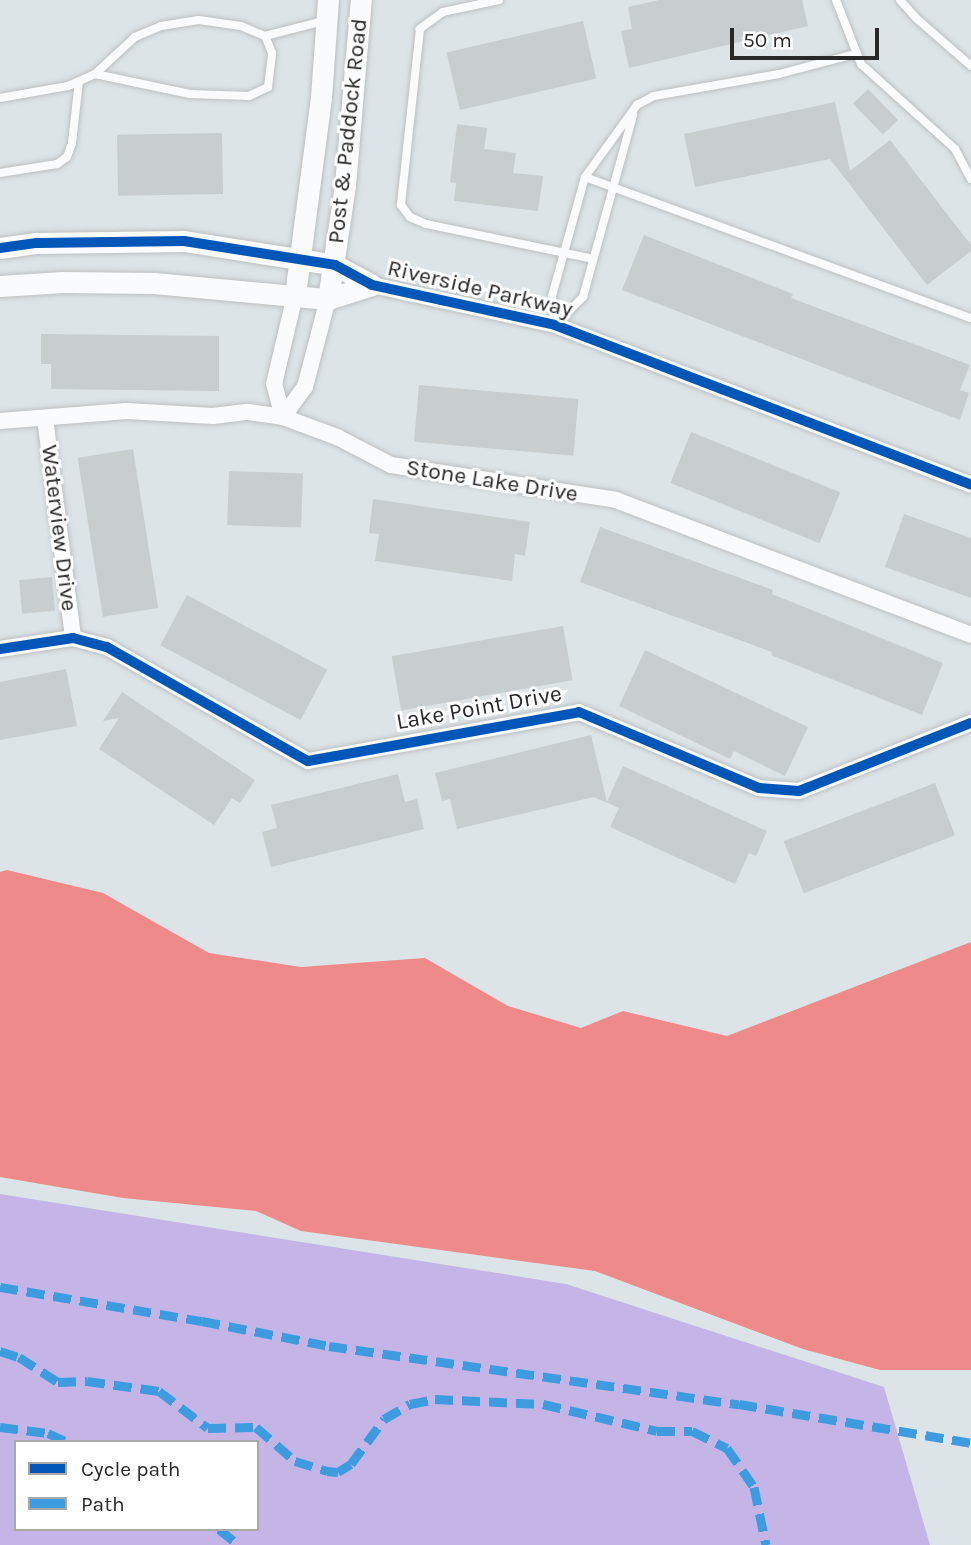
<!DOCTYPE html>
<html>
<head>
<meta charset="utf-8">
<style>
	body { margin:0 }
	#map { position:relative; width:971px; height:1545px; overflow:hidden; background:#dce4e8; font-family:Karla,sans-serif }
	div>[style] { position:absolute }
	.green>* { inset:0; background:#c5b5e7 }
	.water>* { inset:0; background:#ef8a8a }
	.building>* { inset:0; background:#c8cdd0; transform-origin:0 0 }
	.roads { filter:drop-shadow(0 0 2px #bec0c0) drop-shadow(0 0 2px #bec0c0) }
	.lane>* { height:8px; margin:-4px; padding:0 4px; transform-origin:4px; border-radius:4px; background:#fafbfc }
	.street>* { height:16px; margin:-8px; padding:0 8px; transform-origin:8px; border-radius:8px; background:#fafbfc }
	.secondary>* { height:21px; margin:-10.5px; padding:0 10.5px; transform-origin:10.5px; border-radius:10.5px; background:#fafbfc }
	.quiet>* { height:9px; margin-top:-4.5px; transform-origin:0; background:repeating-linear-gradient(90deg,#3d9ce0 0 18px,transparent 0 27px) }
	.cycleway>* { height:10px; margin:-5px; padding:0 5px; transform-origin:5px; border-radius:5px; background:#0057b8 }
	span { translate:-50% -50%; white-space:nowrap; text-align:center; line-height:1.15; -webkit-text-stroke:6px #fff; paint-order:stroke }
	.street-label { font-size:23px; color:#282828 }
	.legend { position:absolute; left:14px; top:1440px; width:245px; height:91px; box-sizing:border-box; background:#fff; border:2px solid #a9a9a9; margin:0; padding:9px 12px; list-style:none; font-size:21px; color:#282828 }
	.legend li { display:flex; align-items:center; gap:14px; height:35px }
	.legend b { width:35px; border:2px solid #a9a9a9 }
	.scale { position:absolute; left:730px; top:28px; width:149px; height:32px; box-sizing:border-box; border:4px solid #282828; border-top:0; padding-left:9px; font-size:21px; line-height:24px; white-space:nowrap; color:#282828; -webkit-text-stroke:5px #fff; paint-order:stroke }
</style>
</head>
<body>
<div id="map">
	<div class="green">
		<i style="clip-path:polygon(evenodd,0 1194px,566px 1284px,884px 1387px,930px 1545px,0 1545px,0 1194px,16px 1442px,257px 1442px,257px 1529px,16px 1529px,16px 1442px)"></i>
	</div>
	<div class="water">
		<i style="clip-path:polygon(7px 870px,103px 893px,209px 953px,301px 967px,425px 958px,508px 1006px,581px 1028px,623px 1011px,727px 1036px,971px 942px,971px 1370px,880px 1370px,803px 1349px,595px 1271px,301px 1231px,256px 1211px,123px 1198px,0 1177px,0 872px)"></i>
	</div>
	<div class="building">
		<i style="clip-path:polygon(659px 0,802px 0,808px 26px,629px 68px,621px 31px,632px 29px,628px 7px)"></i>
		<i style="left:583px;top:21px;width:59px;height:140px;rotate:77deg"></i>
		<i style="left:868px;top:89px;width:43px;height:21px;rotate:46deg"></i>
		<i style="clip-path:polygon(835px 102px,850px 171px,890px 140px,971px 245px,971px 251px,927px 285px,830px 159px,695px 187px,684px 134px)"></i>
		<i style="clip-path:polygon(457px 124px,487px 128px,484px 149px,516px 153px,513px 173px,543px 176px,538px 211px,454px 201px,456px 183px,450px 182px)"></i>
		<i style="left:222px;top:133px;width:61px;height:105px;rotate:89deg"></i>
		<i style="clip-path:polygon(644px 235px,793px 294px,791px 298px,970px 365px,960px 390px,969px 393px,960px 420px,622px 290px)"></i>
		<i style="clip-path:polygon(41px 334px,219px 336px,219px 391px,51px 389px,51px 364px,41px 364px)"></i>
		<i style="left:419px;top:385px;width:160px;height:57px;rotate:5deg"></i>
		<i style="left:691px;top:432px;width:161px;height:55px;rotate:22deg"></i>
		<i style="left:133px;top:449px;width:161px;height:56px;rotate:81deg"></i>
		<i style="left:229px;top:471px;width:74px;height:54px;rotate:2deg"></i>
		<i style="clip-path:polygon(373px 499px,530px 522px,525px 556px,515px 554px,512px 581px,375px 561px,379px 534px,369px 533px)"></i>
		<i style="clip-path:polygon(904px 514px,971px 538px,971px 598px,885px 567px)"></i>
		<i style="clip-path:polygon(600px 527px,773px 590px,772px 594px,943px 663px,922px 715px,771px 655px,772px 652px,580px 582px)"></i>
		<i style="left:52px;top:577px;width:34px;height:33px;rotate:85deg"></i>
		<i style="left:187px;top:595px;width:159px;height:57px;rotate:28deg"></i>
		<i style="left:563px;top:626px;width:55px;height:174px;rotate:80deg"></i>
		<i style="clip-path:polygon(645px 650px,808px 727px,785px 776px,734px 751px,730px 759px,619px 706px)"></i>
		<i style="clip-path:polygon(66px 669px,77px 726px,0 740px,0 682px)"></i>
		<i style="clip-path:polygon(122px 692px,255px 780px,240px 803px,232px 798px,214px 825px,99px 749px,119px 718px,103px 721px)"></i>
		<i style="clip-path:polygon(591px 735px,607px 802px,623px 766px,767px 831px,756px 856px,749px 853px,735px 884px,610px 827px,619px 808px,594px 797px,457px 829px,450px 799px,442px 801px,435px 773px)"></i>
		<i style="clip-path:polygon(398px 774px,405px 802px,417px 799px,424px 829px,271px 867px,262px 832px,277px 828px,271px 805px)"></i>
		<i style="left:935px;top:783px;width:56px;height:162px;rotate:69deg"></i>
	</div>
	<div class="roads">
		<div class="lane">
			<i style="left:499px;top:0;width:57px;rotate:167.9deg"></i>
			<i style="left:443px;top:12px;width:29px;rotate:144deg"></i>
			<i style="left:420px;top:29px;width:177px;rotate:96.2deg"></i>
			<i style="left:401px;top:205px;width:15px;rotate:53deg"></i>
			<i style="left:410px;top:217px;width:17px;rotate:24deg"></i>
			<i style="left:426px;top:224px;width:171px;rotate:11.8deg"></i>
			<i style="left:836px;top:0;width:69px;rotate:68.7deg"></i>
			<i style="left:861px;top:64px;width:127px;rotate:42.1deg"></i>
			<i style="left:955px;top:149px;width:34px;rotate:62deg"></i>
			<i style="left:900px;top:0;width:24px;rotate:48deg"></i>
			<i style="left:916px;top:18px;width:73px;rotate:41.1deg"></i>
			<i style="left:95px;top:74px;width:97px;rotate:11.9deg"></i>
			<i style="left:190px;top:94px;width:59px;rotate:1.9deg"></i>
			<i style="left:249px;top:96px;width:21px;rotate:-25deg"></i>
			<i style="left:268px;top:87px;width:34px;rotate:-83deg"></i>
			<i style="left:272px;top:53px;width:18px;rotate:-112deg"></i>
			<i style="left:0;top:98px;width:69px;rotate:-10deg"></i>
			<i style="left:68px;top:86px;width:30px;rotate:-24deg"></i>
			<i style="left:95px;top:74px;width:54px;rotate:-42.8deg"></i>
			<i style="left:135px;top:37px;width:28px;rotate:-23deg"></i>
			<i style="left:161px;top:26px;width:38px;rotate:-9deg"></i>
			<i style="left:199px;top:20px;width:42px;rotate:8.1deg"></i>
			<i style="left:241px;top:26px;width:26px;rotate:23deg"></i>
			<i style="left:265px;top:36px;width:61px;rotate:-14.3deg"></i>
			<i style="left:0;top:173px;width:58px;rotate:-9deg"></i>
			<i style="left:57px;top:164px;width:12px;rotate:-35deg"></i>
			<i style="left:67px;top:157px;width:15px;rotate:-70deg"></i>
			<i style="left:72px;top:143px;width:62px;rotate:-83.6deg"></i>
			<i style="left:585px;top:177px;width:411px;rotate:20.1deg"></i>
			<i style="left:555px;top:325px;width:29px;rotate:-96deg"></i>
			<i style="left:552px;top:296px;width:123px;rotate:-74.5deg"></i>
			<i style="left:585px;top:177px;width:89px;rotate:-54.2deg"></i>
			<i style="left:637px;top:105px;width:19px;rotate:-28deg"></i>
			<i style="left:654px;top:96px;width:127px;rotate:-10deg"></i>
			<i style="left:779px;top:74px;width:79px;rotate:-14.7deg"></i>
			<i style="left:555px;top:325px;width:40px;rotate:-45deg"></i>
			<i style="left:583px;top:297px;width:189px;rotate:-74.6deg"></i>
		</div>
		<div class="street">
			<i style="left:372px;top:285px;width:187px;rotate:12.3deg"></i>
			<i style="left:555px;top:325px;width:446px;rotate:21deg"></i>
			<i style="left:283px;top:417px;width:37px;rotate:-54deg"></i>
			<i style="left:305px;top:387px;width:91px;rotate:-75.4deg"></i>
			<i style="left:283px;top:417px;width:34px;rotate:-105deg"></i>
			<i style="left:274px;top:384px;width:91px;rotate:-76.7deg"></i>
			<i style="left:45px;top:418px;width:222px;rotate:82.7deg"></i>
			<i style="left:0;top:421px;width:127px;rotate:-4.5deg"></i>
			<i style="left:127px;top:411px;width:86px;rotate:3.3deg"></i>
			<i style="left:213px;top:416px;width:35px;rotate:-7deg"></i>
			<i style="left:248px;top:412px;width:35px;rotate:8deg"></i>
			<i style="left:283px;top:417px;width:58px;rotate:20.3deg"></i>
			<i style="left:337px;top:437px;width:61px;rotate:27.4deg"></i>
			<i style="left:391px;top:465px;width:228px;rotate:8.8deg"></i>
			<i style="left:616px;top:500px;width:380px;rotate:20.8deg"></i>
			<i style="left:0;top:649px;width:74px;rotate:-8.6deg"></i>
			<i style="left:73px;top:638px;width:35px;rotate:15deg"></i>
			<i style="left:107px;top:647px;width:231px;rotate:29.6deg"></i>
			<i style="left:308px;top:761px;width:275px;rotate:-10.2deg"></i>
			<i style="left:579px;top:712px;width:195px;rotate:22.9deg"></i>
			<i style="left:759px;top:788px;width:40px;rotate:4.3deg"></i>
			<i style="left:799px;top:791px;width:185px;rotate:-21.6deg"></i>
		</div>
		<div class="secondary">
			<i style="left:0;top:248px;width:37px;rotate:-8deg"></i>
			<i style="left:37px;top:243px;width:147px;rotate:-0.8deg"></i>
			<i style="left:184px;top:241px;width:153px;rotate:9deg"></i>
			<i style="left:335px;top:265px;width:42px;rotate:28.4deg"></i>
			<i style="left:0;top:286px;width:63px;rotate:-3.6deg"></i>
			<i style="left:63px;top:282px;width:91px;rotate:0.6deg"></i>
			<i style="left:154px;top:283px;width:175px;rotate:5.3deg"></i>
			<i style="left:328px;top:299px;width:46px;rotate:-17.7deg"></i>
			<i style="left:295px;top:295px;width:200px;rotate:-82.5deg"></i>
			<i style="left:321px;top:97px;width:97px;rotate:-85.9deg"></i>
			<i style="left:328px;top:299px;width:115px;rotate:-81.5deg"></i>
			<i style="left:345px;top:185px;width:186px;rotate:-85.1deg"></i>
		</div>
	</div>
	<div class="quiet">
		<i style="left:0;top:1287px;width:205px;rotate:9.6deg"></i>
		<i style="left:202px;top:1321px;width:129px;rotate:11.1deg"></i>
		<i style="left:329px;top:1346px;width:414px;rotate:8.1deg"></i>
		<i style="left:739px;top:1404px;width:235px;rotate:9.5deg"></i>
		<i style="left:0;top:1351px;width:20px;rotate:18deg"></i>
		<i style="left:19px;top:1357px;width:46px;rotate:32.7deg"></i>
		<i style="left:58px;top:1382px;width:29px;rotate:-2deg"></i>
		<i style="left:87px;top:1381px;width:73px;rotate:7.9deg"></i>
		<i style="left:159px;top:1391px;width:61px;rotate:37.1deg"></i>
		<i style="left:208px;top:1428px;width:48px;rotate:-1.2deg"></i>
		<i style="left:256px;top:1427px;width:52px;rotate:41.1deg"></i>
		<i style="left:295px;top:1461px;width:34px;rotate:17deg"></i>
		<i style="left:327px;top:1471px;width:11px;rotate:5deg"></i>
		<i style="left:338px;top:1472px;width:15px;rotate:-32deg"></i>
		<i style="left:351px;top:1464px;width:56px;rotate:-53.7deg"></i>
		<i style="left:384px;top:1419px;width:30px;rotate:-30deg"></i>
		<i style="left:410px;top:1404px;width:25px;rotate:-11deg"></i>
		<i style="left:435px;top:1399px;width:108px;rotate:2.7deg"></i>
		<i style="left:543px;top:1404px;width:117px;rotate:13.3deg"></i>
		<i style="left:657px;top:1431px;width:35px"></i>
		<i style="left:692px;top:1431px;width:39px;rotate:26deg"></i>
		<i style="left:727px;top:1448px;width:47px;rotate:55.3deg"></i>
		<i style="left:754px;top:1487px;width:59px;rotate:78.3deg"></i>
		<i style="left:0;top:1427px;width:48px;rotate:7.1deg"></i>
		<i style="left:48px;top:1433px;width:21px;rotate:25deg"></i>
		<i style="left:219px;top:1529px;width:26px;rotate:39deg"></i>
	</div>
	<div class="cycleway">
		<i style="left:0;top:248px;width:37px;rotate:-8deg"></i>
		<i style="left:37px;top:243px;width:147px;rotate:-0.8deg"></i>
		<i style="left:184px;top:241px;width:153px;rotate:9deg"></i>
		<i style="left:335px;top:265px;width:42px;rotate:28.4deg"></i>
		<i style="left:372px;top:285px;width:187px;rotate:12.3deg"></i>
		<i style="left:555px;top:325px;width:446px;rotate:21deg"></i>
		<i style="left:0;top:649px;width:74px;rotate:-8.6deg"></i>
		<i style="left:73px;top:638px;width:35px;rotate:15deg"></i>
		<i style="left:107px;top:647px;width:231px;rotate:29.6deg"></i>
		<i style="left:308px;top:761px;width:275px;rotate:-10.2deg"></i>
		<i style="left:579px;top:712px;width:195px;rotate:22.9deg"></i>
		<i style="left:759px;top:788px;width:40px;rotate:4.3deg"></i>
		<i style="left:799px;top:791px;width:185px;rotate:-21.6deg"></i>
	</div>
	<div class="street-label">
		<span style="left:348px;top:131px;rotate:-84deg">Post &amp; Paddock Road</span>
		<span style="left:480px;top:289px;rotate:13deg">Riverside Parkway</span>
		<span style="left:492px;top:481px;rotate:9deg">Stone Lake Drive</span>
		<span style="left:59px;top:528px;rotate:83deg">Waterview Drive</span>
		<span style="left:479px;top:708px;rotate:-10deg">Lake Point Drive</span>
	</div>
	<ul class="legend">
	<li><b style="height:9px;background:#0057b8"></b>Cycle path</li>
	<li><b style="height:9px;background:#3d9ce0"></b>Path</li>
	</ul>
	<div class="scale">50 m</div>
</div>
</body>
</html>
